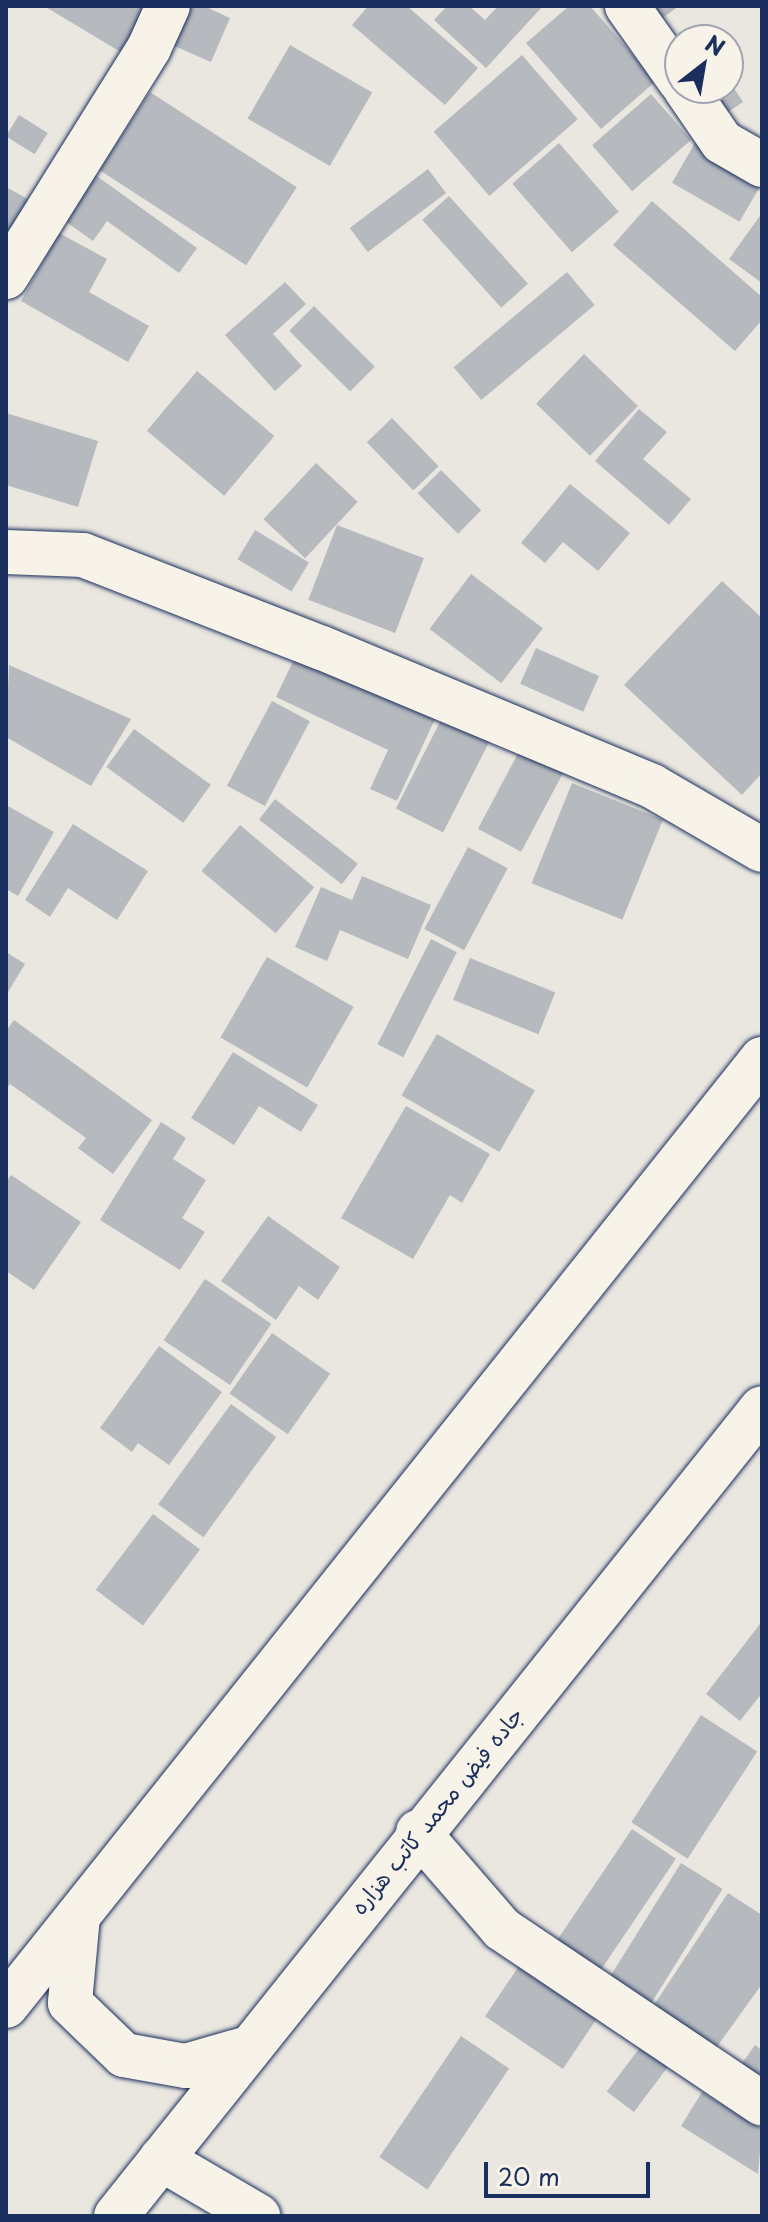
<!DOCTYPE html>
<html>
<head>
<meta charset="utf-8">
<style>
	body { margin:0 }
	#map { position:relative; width:768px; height:2222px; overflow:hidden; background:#eae7e0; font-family:"Playpen Sans","Playpen Sans Arabic",sans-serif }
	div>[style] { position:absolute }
	.building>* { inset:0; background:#b6babf; transform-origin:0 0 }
	.roads { filter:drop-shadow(0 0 2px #1b2f5e) drop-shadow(0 0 2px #1b2f5e) }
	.minor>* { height:44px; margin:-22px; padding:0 22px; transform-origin:22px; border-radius:22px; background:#f7f3e8 }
	.primary>* { height:44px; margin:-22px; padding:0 22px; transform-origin:22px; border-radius:22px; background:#f7f3e8 }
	span { translate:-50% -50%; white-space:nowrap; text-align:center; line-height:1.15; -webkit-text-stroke:8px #f7f3e8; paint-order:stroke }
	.street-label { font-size:22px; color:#1b2f5e }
	.frame { position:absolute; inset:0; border:8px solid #1b2f5e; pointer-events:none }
	.north { position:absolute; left:664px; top:24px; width:80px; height:80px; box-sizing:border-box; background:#f7f3e8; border:2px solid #9fa5b1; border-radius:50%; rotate:31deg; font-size:22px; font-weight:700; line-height:32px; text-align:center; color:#1b2f5e }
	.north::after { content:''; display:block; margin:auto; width:28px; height:36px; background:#1b2f5e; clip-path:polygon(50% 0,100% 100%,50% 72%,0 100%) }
	.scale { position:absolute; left:484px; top:2162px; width:166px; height:36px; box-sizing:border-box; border:4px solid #1b2f5e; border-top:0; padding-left:10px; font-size:24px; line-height:28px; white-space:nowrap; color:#1b2f5e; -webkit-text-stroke:6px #f7f3e8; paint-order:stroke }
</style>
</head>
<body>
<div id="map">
	<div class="building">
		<i style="clip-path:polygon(44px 6px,153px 6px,124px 54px)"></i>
		<i style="clip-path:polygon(179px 6px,204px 6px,230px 18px,211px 62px,163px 41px)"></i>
		<i style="clip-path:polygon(368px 6px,407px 6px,478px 68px,445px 105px,352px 25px)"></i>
		<i style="clip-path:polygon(447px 6px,469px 6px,485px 20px,498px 6px,543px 6px,486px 68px,434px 20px)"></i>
		<i style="clip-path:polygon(569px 6px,590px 6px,656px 81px,601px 129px,526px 43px)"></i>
		<i style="clip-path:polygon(645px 6px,679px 6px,653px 25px)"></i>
		<i style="left:290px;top:45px;width:95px;height:85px;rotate:30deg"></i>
		<i style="left:522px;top:55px;width:85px;height:117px;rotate:49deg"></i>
		<i style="clip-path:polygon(728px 79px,743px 102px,719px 118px,700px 88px,728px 88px)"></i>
		<i style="left:150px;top:92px;width:175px;height:93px;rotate:33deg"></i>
		<i style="left:651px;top:94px;width:61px;height:78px;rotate:49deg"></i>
		<i style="left:19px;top:115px;width:34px;height:25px;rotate:32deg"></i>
		<i style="left:559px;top:143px;width:91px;height:62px;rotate:49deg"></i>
		<i style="left:695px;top:143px;width:78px;height:46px;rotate:30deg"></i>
		<i style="clip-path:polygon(87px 169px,197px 248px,179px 273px,107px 221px,93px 241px,55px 214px)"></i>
		<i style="left:428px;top:169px;width:30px;height:98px;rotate:53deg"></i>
		<i style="clip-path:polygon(6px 187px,33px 202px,6px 236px)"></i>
		<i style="left:449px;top:196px;width:118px;height:36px;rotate:48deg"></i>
		<i style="clip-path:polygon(652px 201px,762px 297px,762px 320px,735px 351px,613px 245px)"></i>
		<i style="clip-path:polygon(762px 213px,762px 283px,729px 259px)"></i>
		<i style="clip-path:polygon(59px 233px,107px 259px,89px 292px,149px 326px,128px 362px,21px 301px)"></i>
		<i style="left:567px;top:272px;width:43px;height:148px;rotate:50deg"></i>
		<i style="clip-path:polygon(285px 282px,306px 304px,273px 334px,302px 366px,275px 391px,225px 335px)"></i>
		<i style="left:314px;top:306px;width:86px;height:35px;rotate:45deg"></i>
		<i style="left:584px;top:354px;width:75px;height:69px;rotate:44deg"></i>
		<i style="left:197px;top:371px;width:101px;height:78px;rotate:40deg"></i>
		<i style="clip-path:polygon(639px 409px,667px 432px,643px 459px,691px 499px,669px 525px,595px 461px)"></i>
		<i style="clip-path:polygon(6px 413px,98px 441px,78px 507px,6px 485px)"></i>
		<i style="left:392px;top:418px;width:67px;height:35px;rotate:46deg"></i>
		<i style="left:316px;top:463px;width:57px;height:77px;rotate:43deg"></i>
		<i style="left:441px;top:470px;width:57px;height:33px;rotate:45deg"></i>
		<i style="clip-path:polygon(570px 484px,630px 533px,598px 571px,563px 542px,545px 563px,521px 543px)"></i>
		<i style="left:337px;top:525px;width:93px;height:80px;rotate:21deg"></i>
		<i style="left:255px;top:530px;width:63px;height:34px;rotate:31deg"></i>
		<i style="left:471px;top:574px;width:90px;height:69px;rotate:37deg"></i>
		<i style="clip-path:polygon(722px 581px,762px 618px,762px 773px,742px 795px,624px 685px)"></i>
		<i style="left:536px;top:648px;width:69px;height:39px;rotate:24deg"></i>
		<i style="clip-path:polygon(296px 655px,435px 719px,397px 801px,370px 789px,388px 750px,276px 697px)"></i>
		<i style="clip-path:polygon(9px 665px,131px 719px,91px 786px,6px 737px)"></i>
		<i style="left:272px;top:701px;width:43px;height:96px;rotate:28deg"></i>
		<i style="left:444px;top:714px;width:53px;height:106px;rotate:27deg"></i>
		<i style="left:134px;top:729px;width:95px;height:47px;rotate:36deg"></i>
		<i style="left:523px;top:744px;width:49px;height:96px;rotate:28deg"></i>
		<i style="left:572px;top:783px;width:98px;height:108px;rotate:22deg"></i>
		<i style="left:275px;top:799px;width:105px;height:26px;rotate:38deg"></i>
		<i style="clip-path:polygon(6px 805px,54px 832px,18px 896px,6px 889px)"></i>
		<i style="clip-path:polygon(73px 824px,148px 871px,117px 920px,68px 888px,50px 917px,25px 900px)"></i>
		<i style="left:240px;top:825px;width:97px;height:60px;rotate:40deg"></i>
		<i style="left:468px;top:847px;width:45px;height:93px;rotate:28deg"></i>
		<i style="clip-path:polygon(362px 876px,431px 905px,408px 959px,340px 930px,327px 961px,295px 947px,321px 887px,352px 900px)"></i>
		<i style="left:431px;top:939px;width:29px;height:118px;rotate:27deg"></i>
		<i style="clip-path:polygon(6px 952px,25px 964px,8px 992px,6px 990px)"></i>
		<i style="left:267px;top:957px;width:100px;height:93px;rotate:30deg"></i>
		<i style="left:470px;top:958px;width:92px;height:45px;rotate:22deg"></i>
		<i style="clip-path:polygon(14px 1020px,152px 1120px,113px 1174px,78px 1148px,86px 1138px,10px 1084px,6px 1090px,6px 1031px)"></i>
		<i style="left:437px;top:1034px;width:113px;height:71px;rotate:30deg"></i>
		<i style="clip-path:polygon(233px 1052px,318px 1105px,301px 1132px,259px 1106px,234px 1145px,191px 1118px)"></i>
		<i style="clip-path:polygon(406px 1106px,490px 1154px,462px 1203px,450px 1195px,413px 1259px,341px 1218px)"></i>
		<i style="clip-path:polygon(161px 1122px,186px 1138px,173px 1159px,206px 1180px,182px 1218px,205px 1232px,180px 1270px,100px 1220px)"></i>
		<i style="clip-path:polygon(11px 1175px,81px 1222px,34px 1290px,6px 1271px,6px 1182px)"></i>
		<i style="clip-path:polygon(268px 1216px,340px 1267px,318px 1300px,299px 1286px,276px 1320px,221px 1281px)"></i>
		<i style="left:205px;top:1279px;width:80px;height:74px;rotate:34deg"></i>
		<i style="left:272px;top:1333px;width:71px;height:74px;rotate:35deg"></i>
		<i style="clip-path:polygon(159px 1346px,222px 1392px,169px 1465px,138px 1443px,132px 1452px,100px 1428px)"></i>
		<i style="left:231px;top:1404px;width:56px;height:124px;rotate:36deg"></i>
		<i style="left:153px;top:1514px;width:59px;height:95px;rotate:37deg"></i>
		<i style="clip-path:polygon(760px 1624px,762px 1693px,740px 1721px,706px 1694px)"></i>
		<i style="left:701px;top:1715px;width:67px;height:128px;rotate:33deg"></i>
		<i style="left:632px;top:1829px;width:53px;height:135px;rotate:34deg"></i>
		<i style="left:681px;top:1863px;width:49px;height:137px;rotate:32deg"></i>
		<i style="clip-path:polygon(728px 1893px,762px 1915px,762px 1984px,711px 2055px,648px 2014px)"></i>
		<i style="left:523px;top:1960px;width:94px;height:68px;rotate:34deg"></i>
		<i style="left:461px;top:2036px;width:58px;height:146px;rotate:34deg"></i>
		<i style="clip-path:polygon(755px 2045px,762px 2050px,762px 2098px,732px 2077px)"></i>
		<i style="left:641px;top:2046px;width:34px;height:57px;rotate:37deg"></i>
		<i style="clip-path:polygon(702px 2092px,762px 2129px,758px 2174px,681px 2126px)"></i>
	</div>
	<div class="roads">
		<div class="minor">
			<i style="left:627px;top:6px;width:92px;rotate:54.8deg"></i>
			<i style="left:685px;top:88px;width:65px;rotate:55.6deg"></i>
			<i style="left:722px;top:142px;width:46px;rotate:29.9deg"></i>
			<i style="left:6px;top:277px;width:270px;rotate:-58deg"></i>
			<i style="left:149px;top:48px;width:46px;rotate:-65.7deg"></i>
			<i style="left:6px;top:552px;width:77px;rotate:2.2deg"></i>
			<i style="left:83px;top:555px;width:256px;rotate:21.3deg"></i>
			<i style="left:322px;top:648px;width:358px;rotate:22.7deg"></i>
			<i style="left:652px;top:786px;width:127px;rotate:30.2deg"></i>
			<i style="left:418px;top:1832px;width:128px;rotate:49.1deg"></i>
			<i style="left:502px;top:1929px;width:313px;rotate:33.9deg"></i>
			<i style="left:161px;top:2159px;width:113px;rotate:30.4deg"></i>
		</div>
		<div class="primary">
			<i style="left:78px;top:1916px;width:87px;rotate:95.3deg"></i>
			<i style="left:70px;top:2003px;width:75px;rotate:43.9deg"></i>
			<i style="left:124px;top:2055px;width:63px;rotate:10.1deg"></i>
			<i style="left:186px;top:2066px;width:61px;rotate:-16.1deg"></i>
			<i style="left:6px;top:2006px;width:1212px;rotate:-51.4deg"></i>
			<i style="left:116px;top:2216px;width:1034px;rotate:-51.36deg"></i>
		</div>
	</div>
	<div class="street-label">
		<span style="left:436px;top:1810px;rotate:-51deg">جاده فیض محمد کاتب هزاره</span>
	</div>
	<div class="frame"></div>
	<div class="north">N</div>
	<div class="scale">20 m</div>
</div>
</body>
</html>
